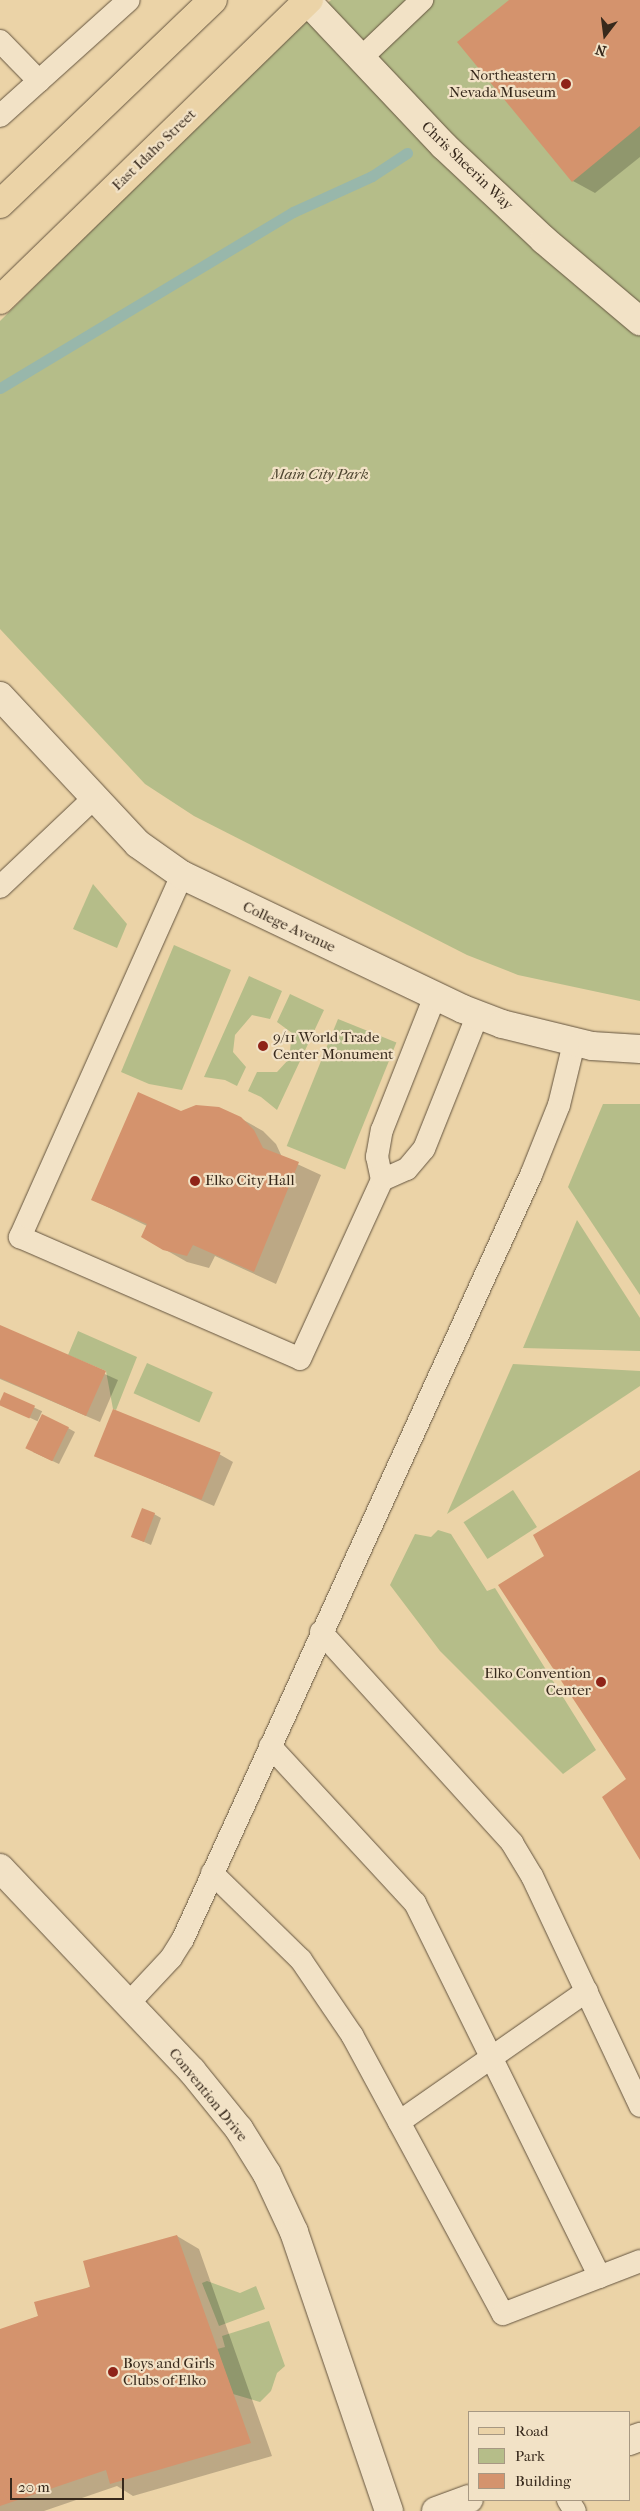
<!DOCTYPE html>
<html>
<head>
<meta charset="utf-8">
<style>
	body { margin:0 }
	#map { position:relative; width:640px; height:2511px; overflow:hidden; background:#ebd3a7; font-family:"IM FELL French Canon",serif }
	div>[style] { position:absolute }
	.green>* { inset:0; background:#b5bd89; transform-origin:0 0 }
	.shadow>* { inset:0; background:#0003; transform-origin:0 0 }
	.stream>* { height:11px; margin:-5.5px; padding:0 5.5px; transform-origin:5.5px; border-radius:5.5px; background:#98b7ab }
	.building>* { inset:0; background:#d4936d; transform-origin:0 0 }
	.roads { filter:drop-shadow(0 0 1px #64543f) drop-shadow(0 0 1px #64543f) }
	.lane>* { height:22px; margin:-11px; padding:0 11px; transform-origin:11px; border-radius:11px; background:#f2e2c6 }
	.street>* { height:28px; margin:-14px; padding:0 14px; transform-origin:14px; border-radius:14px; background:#f2e2c6 }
	.secondary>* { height:28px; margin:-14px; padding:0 14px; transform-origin:14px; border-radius:14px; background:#f2e2c6 }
	.primary>* { height:28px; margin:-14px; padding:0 14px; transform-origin:14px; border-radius:14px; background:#ebd3a7 }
	.dots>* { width:14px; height:14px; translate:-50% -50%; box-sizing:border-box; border:2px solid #f2e2c6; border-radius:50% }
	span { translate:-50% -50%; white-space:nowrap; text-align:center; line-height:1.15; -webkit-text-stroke:4.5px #f2e2c6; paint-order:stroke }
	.poi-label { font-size:15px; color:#37291c }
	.right { translate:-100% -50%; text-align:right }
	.left { translate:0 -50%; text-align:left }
	.street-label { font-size:15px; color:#37291c }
	.park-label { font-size:15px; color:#504732; font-style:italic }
	.legend { position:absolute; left:468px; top:2411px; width:162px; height:90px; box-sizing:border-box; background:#f2e2c6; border:1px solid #a79882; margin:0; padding:6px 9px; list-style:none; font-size:15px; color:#37291c }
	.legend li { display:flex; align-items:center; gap:10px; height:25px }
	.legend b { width:25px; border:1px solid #a79882 }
	.north { position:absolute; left:580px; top:10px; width:50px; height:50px; -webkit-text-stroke:4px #f2e2c6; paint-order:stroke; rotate:195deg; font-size:14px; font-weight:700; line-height:20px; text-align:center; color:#37291c }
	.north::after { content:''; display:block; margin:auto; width:18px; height:22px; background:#37291c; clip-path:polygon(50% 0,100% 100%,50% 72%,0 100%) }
	.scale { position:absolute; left:10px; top:2478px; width:114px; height:22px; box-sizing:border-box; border:2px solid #37291c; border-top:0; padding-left:6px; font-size:15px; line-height:18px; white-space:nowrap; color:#37291c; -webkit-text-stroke:4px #f2e2c6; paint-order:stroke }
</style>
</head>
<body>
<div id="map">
	<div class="green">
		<i style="clip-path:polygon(331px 0,640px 0,640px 1001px,518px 975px,467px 955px,194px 816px,145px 784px,0 629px,0 321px,282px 42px)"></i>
		<i style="clip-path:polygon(93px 884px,127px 924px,117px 948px,73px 929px)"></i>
		<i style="clip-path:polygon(174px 945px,231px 970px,182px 1090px,149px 1084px,121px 1072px)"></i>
		<i style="clip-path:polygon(249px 976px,282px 991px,270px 1019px,252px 1015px,235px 1035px,233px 1052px,246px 1067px,237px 1086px,225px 1080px,204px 1077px)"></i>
		<i style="clip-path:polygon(290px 994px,324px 1010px,277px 1110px,261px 1097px,248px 1091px,257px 1072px,277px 1072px,289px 1059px,292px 1033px,277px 1022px)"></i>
		<i style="left:338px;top:1019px;width:63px;height:137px;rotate:22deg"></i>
		<i style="clip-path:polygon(603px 1104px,640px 1104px,640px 1295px,568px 1187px)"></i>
		<i style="clip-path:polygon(577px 1220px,640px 1318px,640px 1351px,523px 1348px)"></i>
		<i style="clip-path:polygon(78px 1331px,137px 1357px,116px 1410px,113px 1409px,106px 1371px,68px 1355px)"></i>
		<i style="left:147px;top:1363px;width:72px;height:33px;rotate:24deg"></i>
		<i style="clip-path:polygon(513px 1364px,640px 1371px,640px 1386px,447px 1514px)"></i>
		<i style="left:513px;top:1490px;width:44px;height:59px;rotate:57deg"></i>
		<i style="clip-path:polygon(438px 1530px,451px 1534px,487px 1591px,495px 1588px,596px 1750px,563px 1774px,440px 1651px,390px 1585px,415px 1534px,431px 1537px)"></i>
		<i style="clip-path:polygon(207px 2281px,240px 2293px,256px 2286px,265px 2309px,219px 2326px,202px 2283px)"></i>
		<i style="clip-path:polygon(269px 2321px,285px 2366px,277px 2373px,271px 2391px,260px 2402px,233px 2394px,217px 2349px,225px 2347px,222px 2336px)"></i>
	</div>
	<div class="shadow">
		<i style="clip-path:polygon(511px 0,640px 0,640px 157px,595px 193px,573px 181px)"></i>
		<i style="clip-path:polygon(181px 1112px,240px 1118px,263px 1131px,276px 1144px,282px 1157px,321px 1175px,276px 1284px,215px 1256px,209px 1268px,187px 1262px,143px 1237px,147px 1226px,93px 1200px)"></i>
		<i style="clip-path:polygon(0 1327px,118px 1380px,100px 1422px,0 1379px)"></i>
		<i style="left:5px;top:1394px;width:41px;height:11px;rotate:25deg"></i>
		<i style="clip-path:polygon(68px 1428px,75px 1432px,59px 1464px,33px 1452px)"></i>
		<i style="clip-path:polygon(219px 1454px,233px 1462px,214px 1506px,95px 1455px)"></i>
		<i style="clip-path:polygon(154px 1514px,161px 1518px,151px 1545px,133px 1537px)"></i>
		<i style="clip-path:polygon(177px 2236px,199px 2249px,272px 2456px,133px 2496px,117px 2486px,44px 2511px,0 2511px,0 2330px,39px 2316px)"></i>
	</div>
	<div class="stream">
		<i style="left:0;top:388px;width:342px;rotate:-31deg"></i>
		<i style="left:293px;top:212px;width:87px;rotate:-24.5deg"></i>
		<i style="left:372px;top:176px;width:42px;rotate:-33.3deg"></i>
	</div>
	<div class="building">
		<i style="clip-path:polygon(509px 0,640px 0,640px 126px,572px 182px,457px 42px)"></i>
		<i style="clip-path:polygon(138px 1092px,181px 1111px,196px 1105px,219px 1107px,241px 1117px,254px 1130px,263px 1148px,299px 1162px,254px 1272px,193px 1245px,187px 1256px,163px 1250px,141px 1237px,147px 1224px,91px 1200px)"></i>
		<i style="clip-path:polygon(0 1325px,106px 1371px,86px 1416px,0 1378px)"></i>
		<i style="left:4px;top:1392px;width:34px;height:14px;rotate:24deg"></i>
		<i style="left:113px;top:1409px;width:116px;height:51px;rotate:22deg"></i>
		<i style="left:42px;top:1414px;width:30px;height:38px;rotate:26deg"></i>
		<i style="clip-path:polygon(640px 1470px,640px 1860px,602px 1797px,626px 1779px,498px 1585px,544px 1556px,533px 1535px)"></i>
		<i style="left:142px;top:1508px;width:14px;height:31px;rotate:21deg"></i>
		<i style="clip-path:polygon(177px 2235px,251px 2443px,110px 2484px,106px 2470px,0 2506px,0 2329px,38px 2316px,34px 2302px,90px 2287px,83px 2261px)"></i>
	</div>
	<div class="roads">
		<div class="lane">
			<i style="left:0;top:41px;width:56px;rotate:45.7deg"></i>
			<i style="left:360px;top:59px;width:86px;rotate:-43.6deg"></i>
			<i style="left:0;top:116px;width:173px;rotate:-42deg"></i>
			<i style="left:182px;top:875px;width:397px;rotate:114.1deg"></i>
			<i style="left:20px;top:1237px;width:305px;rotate:23.5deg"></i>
			<i style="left:300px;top:1359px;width:197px;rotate:-65.4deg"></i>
			<i style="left:382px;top:1180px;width:24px;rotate:-102deg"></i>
			<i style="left:377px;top:1157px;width:27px;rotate:-80deg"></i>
			<i style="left:382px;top:1130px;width:144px;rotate:-68.4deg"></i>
			<i style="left:0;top:887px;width:129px;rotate:-43.4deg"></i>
			<i style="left:382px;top:1180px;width:27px;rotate:-24deg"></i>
			<i style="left:407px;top:1169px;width:26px;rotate:-50deg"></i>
			<i style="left:424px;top:1149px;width:145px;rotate:-68.2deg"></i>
			<i style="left:321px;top:1632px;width:285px;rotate:47.8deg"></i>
			<i style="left:512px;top:1843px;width:39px;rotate:59deg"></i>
			<i style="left:532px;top:1876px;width:254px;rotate:64.8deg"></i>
			<i style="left:270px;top:1746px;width:214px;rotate:47.3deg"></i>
			<i style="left:415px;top:1903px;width:417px;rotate:63.7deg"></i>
			<i style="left:212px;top:1873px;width:124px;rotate:44.3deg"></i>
			<i style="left:301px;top:1960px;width:91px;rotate:55.8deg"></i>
			<i style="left:352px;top:2035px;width:317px;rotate:61.6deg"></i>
			<i style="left:503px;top:2314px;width:147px;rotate:-21.1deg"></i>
			<i style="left:128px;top:2004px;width:63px;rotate:-46.9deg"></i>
			<i style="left:171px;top:1958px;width:22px;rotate:-58deg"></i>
			<i style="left:183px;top:1939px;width:840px;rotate:-65.51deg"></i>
			<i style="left:531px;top:1175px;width:75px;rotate:-68.2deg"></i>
			<i style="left:559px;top:1105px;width:64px;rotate:-76.4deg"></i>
			<i style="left:399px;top:2122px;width:229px;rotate:-34.9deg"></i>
			<i style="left:568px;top:2500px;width:13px;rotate:58deg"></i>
		</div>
		<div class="street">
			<i style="left:306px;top:0;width:201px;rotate:46.6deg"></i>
			<i style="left:444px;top:146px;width:137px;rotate:43.2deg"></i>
			<i style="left:544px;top:240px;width:126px;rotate:40.2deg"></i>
		</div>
		<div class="secondary">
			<i style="left:0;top:696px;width:202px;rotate:47deg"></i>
			<i style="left:138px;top:844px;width:54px;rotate:35.2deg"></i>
			<i style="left:182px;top:875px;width:311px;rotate:25.5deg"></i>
			<i style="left:463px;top:1009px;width:42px;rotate:21deg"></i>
			<i style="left:502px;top:1024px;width:93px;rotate:13.7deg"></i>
			<i style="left:592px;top:1046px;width:48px;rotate:3.6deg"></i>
			<i style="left:0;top:1868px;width:279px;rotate:46.6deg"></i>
			<i style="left:192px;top:2071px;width:75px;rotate:51deg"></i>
			<i style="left:239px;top:2129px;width:53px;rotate:58.1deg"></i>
			<i style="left:267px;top:2174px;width:64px;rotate:65deg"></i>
			<i style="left:294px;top:2232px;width:295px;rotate:71.2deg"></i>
			<i style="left:629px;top:2441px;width:12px;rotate:-20deg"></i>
			<i style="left:436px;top:2511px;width:35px;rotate:-20deg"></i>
		</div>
		<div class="primary">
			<i style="left:0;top:204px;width:295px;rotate:-43.8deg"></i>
			<i style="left:0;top:300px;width:431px;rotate:-44.2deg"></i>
		</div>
	</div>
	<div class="dots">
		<i style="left:566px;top:84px;background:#8f2418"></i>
		<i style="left:263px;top:1046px;background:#8f2418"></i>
		<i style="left:195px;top:1181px;background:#8f2418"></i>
		<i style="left:601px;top:1682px;background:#8f2418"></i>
		<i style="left:113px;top:2372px;background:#8f2418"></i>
	</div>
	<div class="poi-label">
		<span class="right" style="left:556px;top:84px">Northeastern<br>Nevada Museum</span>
		<span class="left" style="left:273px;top:1046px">9/11 World Trade<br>Center Monument</span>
		<span class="left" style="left:205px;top:1181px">Elko City Hall</span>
		<span class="right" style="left:591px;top:1682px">Elko Convention<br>Center</span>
		<span class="left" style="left:123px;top:2372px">Boys and Girls<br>Clubs of Elko</span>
	</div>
	<div class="street-label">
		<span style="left:154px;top:150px;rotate:-44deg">East Idaho Street</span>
		<span style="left:467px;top:166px;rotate:44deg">Chris Sheerin Way</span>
		<span style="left:289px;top:927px;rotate:25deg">College Avenue</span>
		<span style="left:208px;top:2095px;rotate:51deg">Convention Drive</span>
	</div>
	<div class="park-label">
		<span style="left:320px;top:475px">Main City Park</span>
	</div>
	<ul class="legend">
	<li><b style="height:6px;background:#ebd3a7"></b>Road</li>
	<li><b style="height:14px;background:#b5bd89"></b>Park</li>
	<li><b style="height:14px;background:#d4936d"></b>Building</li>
	</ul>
	<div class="north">N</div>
	<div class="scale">20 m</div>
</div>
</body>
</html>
